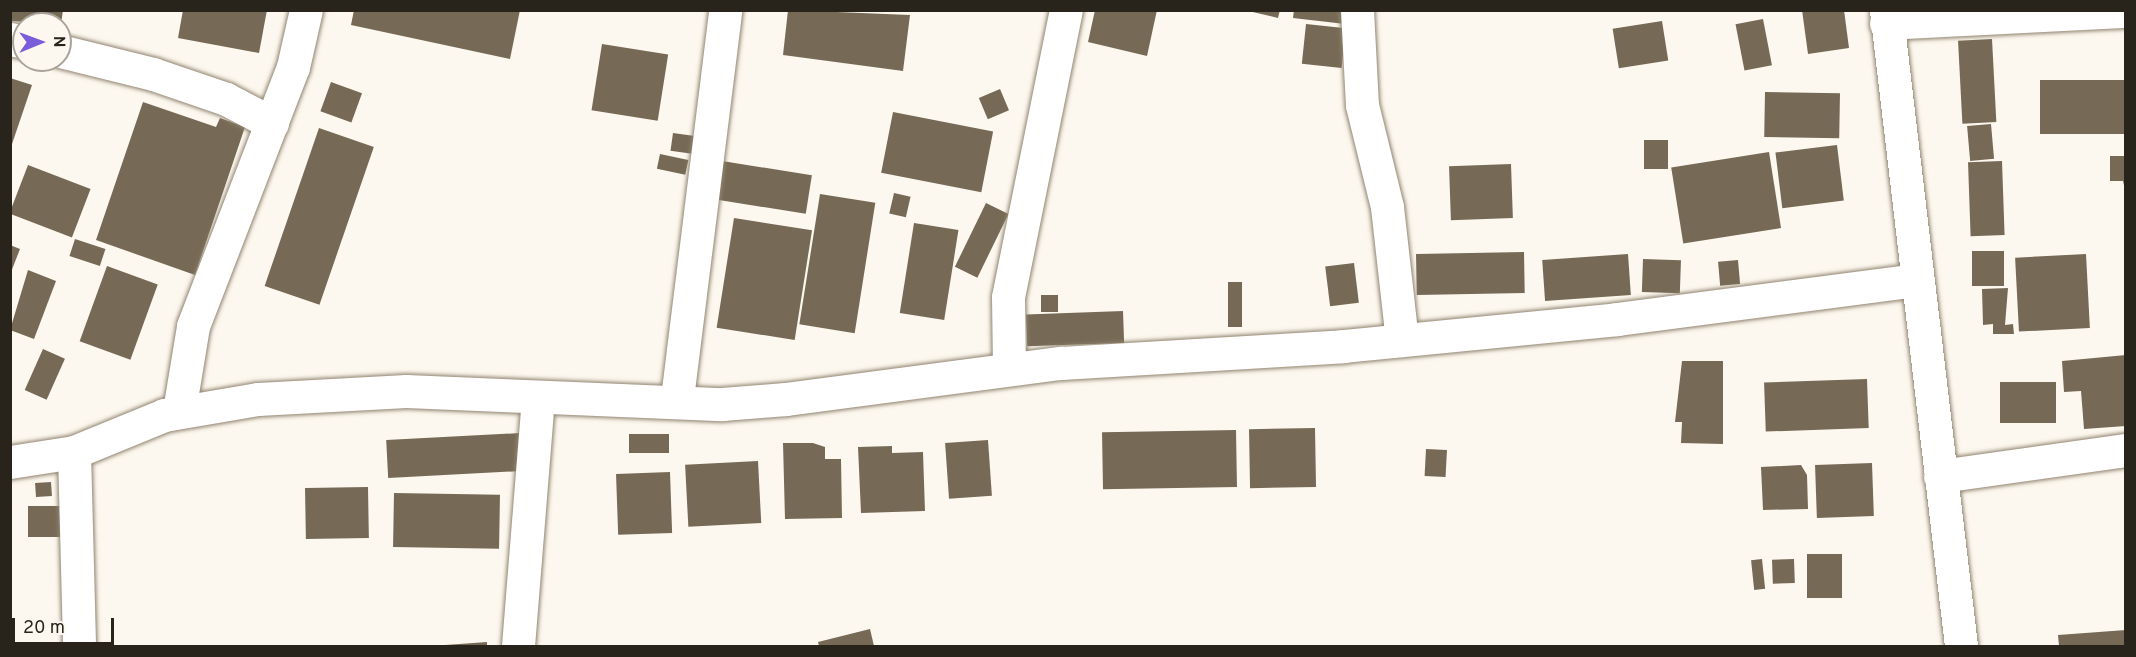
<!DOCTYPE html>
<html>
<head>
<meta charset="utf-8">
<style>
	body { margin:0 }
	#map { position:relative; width:2136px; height:657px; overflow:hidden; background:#fdf8ef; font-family:Overpass,sans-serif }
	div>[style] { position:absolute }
	.building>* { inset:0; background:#766a56; transform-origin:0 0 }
	.roads { filter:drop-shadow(0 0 2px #918470) drop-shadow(0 0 2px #918470) }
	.minor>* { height:33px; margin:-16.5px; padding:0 16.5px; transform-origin:16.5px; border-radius:16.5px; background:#fff }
	.tertiary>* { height:33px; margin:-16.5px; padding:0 16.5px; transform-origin:16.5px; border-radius:16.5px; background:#fff }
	span { translate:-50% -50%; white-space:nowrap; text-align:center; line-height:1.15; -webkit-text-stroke:6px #fdf8ef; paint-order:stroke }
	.frame { position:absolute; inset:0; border:12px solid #28231b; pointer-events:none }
	.north { position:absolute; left:12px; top:12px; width:60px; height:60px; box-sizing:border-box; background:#fdf8ef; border:2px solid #a8a39a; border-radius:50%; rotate:89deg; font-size:16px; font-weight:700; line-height:24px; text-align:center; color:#28231b }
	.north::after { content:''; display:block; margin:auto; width:21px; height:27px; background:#7a5ed9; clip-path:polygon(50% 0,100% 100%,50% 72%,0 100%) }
	.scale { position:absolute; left:12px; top:618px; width:102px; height:27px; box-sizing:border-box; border:3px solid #28231b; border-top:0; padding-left:8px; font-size:18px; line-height:21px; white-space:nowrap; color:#28231b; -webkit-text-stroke:4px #fdf8ef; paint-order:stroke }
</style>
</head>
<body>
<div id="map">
	<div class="building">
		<i style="clip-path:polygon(10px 10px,63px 10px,61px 24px,10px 21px)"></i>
		<i style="clip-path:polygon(183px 10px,267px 10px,259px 53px,178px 38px)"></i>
		<i style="clip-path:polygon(354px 10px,520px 10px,510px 59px,351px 25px)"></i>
		<i style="clip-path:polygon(788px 10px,910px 15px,903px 71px,783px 55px)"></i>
		<i style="clip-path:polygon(1095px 10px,1157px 10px,1147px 56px,1088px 42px)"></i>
		<i style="clip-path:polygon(1244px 10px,1280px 10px,1278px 18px)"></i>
		<i style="clip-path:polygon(1294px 10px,1347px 10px,1345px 24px,1293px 18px)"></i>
		<i style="clip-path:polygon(1802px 10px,1844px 10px,1849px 48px,1808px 54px)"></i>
		<i style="left:1763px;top:19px;width:47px;height:28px;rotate:79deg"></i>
		<i style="left:1662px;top:21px;width:40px;height:50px;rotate:81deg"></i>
		<i style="left:1306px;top:24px;width:40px;height:40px;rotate:6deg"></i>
		<i style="left:1992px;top:39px;width:83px;height:34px;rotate:87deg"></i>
		<i style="left:602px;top:44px;width:67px;height:67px;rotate:9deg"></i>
		<i style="clip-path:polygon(10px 78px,32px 85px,11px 147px,10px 147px)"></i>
		<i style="left:2126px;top:80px;width:54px;height:86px;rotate:90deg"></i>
		<i style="left:331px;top:82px;width:33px;height:31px;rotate:20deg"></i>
		<i style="left:1000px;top:89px;width:23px;height:23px;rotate:67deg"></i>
		<i style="left:1765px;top:92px;width:75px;height:45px;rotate:1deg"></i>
		<i style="clip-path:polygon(143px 102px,216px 127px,220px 118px,245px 127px,195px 275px,96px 240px)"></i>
		<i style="left:893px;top:112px;width:102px;height:62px;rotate:11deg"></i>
		<i style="left:1991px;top:124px;width:35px;height:24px;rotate:85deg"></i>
		<i style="left:319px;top:128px;width:58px;height:167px;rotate:19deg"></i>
		<i style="left:673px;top:133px;width:29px;height:18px;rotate:8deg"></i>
		<i style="left:1644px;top:140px;width:24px;height:29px"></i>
		<i style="left:1837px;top:145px;width:56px;height:62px;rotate:83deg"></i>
		<i style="left:1769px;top:152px;width:77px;height:99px;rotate:81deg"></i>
		<i style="left:660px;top:154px;width:29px;height:15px;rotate:12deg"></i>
		<i style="clip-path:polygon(2110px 156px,2126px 156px,2126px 194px,2123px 181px,2110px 181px)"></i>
		<i style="left:722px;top:161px;width:91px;height:39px;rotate:9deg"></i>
		<i style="left:2002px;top:161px;width:74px;height:34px;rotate:88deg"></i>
		<i style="left:1511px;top:164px;width:54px;height:62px;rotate:88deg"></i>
		<i style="left:28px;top:165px;width:67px;height:52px;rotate:21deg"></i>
		<i style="left:894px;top:193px;width:17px;height:21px;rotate:13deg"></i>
		<i style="left:820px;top:194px;width:56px;height:132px;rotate:9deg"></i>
		<i style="left:986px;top:203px;width:25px;height:71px;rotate:26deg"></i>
		<i style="left:734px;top:218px;width:79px;height:111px;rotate:9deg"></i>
		<i style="left:914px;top:223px;width:45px;height:91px;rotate:9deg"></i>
		<i style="left:75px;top:239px;width:32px;height:18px;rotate:18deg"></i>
		<i style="clip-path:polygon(10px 245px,20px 249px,11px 272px,10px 272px)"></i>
		<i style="left:1972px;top:251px;width:32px;height:35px"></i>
		<i style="left:1524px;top:252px;width:41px;height:108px;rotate:89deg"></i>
		<i style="left:1628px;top:254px;width:41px;height:86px;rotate:86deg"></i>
		<i style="left:2086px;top:254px;width:74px;height:71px;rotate:87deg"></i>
		<i style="left:1643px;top:259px;width:38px;height:33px;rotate:2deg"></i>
		<i style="left:1738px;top:260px;width:24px;height:20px;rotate:85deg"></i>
		<i style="left:1354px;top:263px;width:40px;height:29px;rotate:83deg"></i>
		<i style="left:107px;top:266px;width:54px;height:80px;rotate:20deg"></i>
		<i style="clip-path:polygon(28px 270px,56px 281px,34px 339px,10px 330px)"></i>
		<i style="left:1228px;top:282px;width:14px;height:45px"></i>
		<i style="clip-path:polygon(2008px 288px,2005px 325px,2013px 324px,2014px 334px,1993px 334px,1993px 324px,1983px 325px,1982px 289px)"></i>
		<i style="left:1058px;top:295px;width:17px;height:17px;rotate:90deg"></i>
		<i style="left:1123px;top:311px;width:32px;height:97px;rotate:88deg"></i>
		<i style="left:43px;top:349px;width:24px;height:45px;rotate:24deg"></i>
		<i style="clip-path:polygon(2126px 355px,2126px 426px,2084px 429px,2081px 391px,2064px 392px,2062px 361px)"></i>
		<i style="clip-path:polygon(1682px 361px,1723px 361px,1723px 444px,1681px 443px,1682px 422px,1675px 422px)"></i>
		<i style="left:1867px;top:379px;width:49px;height:103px;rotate:88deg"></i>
		<i style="left:2000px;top:382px;width:56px;height:41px"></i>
		<i style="left:1315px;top:428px;width:59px;height:66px;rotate:89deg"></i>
		<i style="left:1236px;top:430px;width:57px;height:134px;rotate:89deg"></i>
		<i style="left:520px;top:433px;width:38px;height:134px;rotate:87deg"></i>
		<i style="left:669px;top:434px;width:19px;height:40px;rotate:90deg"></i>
		<i style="left:988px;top:440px;width:56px;height:43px;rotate:86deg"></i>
		<i style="clip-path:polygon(783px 443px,813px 443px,825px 447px,825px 459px,841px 459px,842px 518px,785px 519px)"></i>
		<i style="clip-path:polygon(892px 446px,892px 453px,923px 452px,925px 511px,861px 513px,858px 447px)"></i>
		<i style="left:1426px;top:449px;width:21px;height:27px;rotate:3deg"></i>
		<i style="left:758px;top:461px;width:62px;height:73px;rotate:87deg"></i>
		<i style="left:1872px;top:463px;width:53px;height:57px;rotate:88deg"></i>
		<i style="clip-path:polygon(1801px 465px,1807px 475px,1808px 509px,1763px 510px,1761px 467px)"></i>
		<i style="left:670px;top:472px;width:61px;height:54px;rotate:88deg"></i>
		<i style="left:51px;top:482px;width:14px;height:16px;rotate:86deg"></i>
		<i style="left:368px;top:487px;width:51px;height:63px;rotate:89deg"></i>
		<i style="left:394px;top:493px;width:106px;height:54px;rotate:1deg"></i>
		<i style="left:28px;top:506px;width:32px;height:31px"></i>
		<i style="left:1807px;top:554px;width:35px;height:44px"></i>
		<i style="left:1762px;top:559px;width:30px;height:11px;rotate:84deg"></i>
		<i style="left:1794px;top:559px;width:24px;height:22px;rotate:88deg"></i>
		<i style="clip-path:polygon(870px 629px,874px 646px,819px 646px,818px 642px)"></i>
		<i style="clip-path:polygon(2126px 630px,2126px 646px,2059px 646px,2058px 635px)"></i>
		<i style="clip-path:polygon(487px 642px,487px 646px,445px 646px,445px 645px)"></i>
	</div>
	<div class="roads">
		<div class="minor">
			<i style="left:1357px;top:10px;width:95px;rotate:87deg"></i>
			<i style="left:1362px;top:105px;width:105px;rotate:76.2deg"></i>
			<i style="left:1387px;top:207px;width:134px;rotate:83.6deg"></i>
			<i style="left:1886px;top:23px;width:240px;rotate:-2.9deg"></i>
			<i style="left:10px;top:39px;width:14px;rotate:12deg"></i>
			<i style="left:60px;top:51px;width:96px;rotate:13.9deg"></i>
			<i style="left:153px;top:74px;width:77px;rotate:18.9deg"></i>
			<i style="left:226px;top:99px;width:52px;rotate:27.6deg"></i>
			<i style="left:1009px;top:368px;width:71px;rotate:-90.8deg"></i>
			<i style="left:1008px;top:297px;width:293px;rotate:-78.6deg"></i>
			<i style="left:677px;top:398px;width:391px;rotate:-82.9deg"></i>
			<i style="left:179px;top:411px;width:86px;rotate:-80.6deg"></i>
			<i style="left:193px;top:326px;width:278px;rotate:-68.9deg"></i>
			<i style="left:293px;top:67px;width:58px;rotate:-77.2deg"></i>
			<i style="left:74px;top:452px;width:194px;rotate:88.5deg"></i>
			<i style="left:10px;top:462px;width:65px;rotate:-8.9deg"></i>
			<i style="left:74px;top:452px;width:97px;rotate:-22.3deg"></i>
			<i style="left:164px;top:415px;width:95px;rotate:-9.7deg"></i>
			<i style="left:258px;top:399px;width:148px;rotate:-3.1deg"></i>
			<i style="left:406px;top:391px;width:316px;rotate:2.4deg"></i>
			<i style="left:722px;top:404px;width:64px;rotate:-4.5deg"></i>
			<i style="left:786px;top:399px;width:277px;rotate:-7.5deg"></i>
			<i style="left:1061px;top:363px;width:283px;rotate:-3.4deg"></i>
			<i style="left:1343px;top:346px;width:275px;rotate:-5.6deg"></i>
			<i style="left:1617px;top:319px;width:302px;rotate:-7.4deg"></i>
			<i style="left:1940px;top:476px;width:188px;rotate:-8deg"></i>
			<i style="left:518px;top:646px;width:249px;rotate:-85.4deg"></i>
		</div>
		<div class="tertiary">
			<i style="left:1886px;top:10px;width:640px;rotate:83.27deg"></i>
		</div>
	</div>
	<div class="frame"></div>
	<div class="north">N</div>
	<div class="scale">20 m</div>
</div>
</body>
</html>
